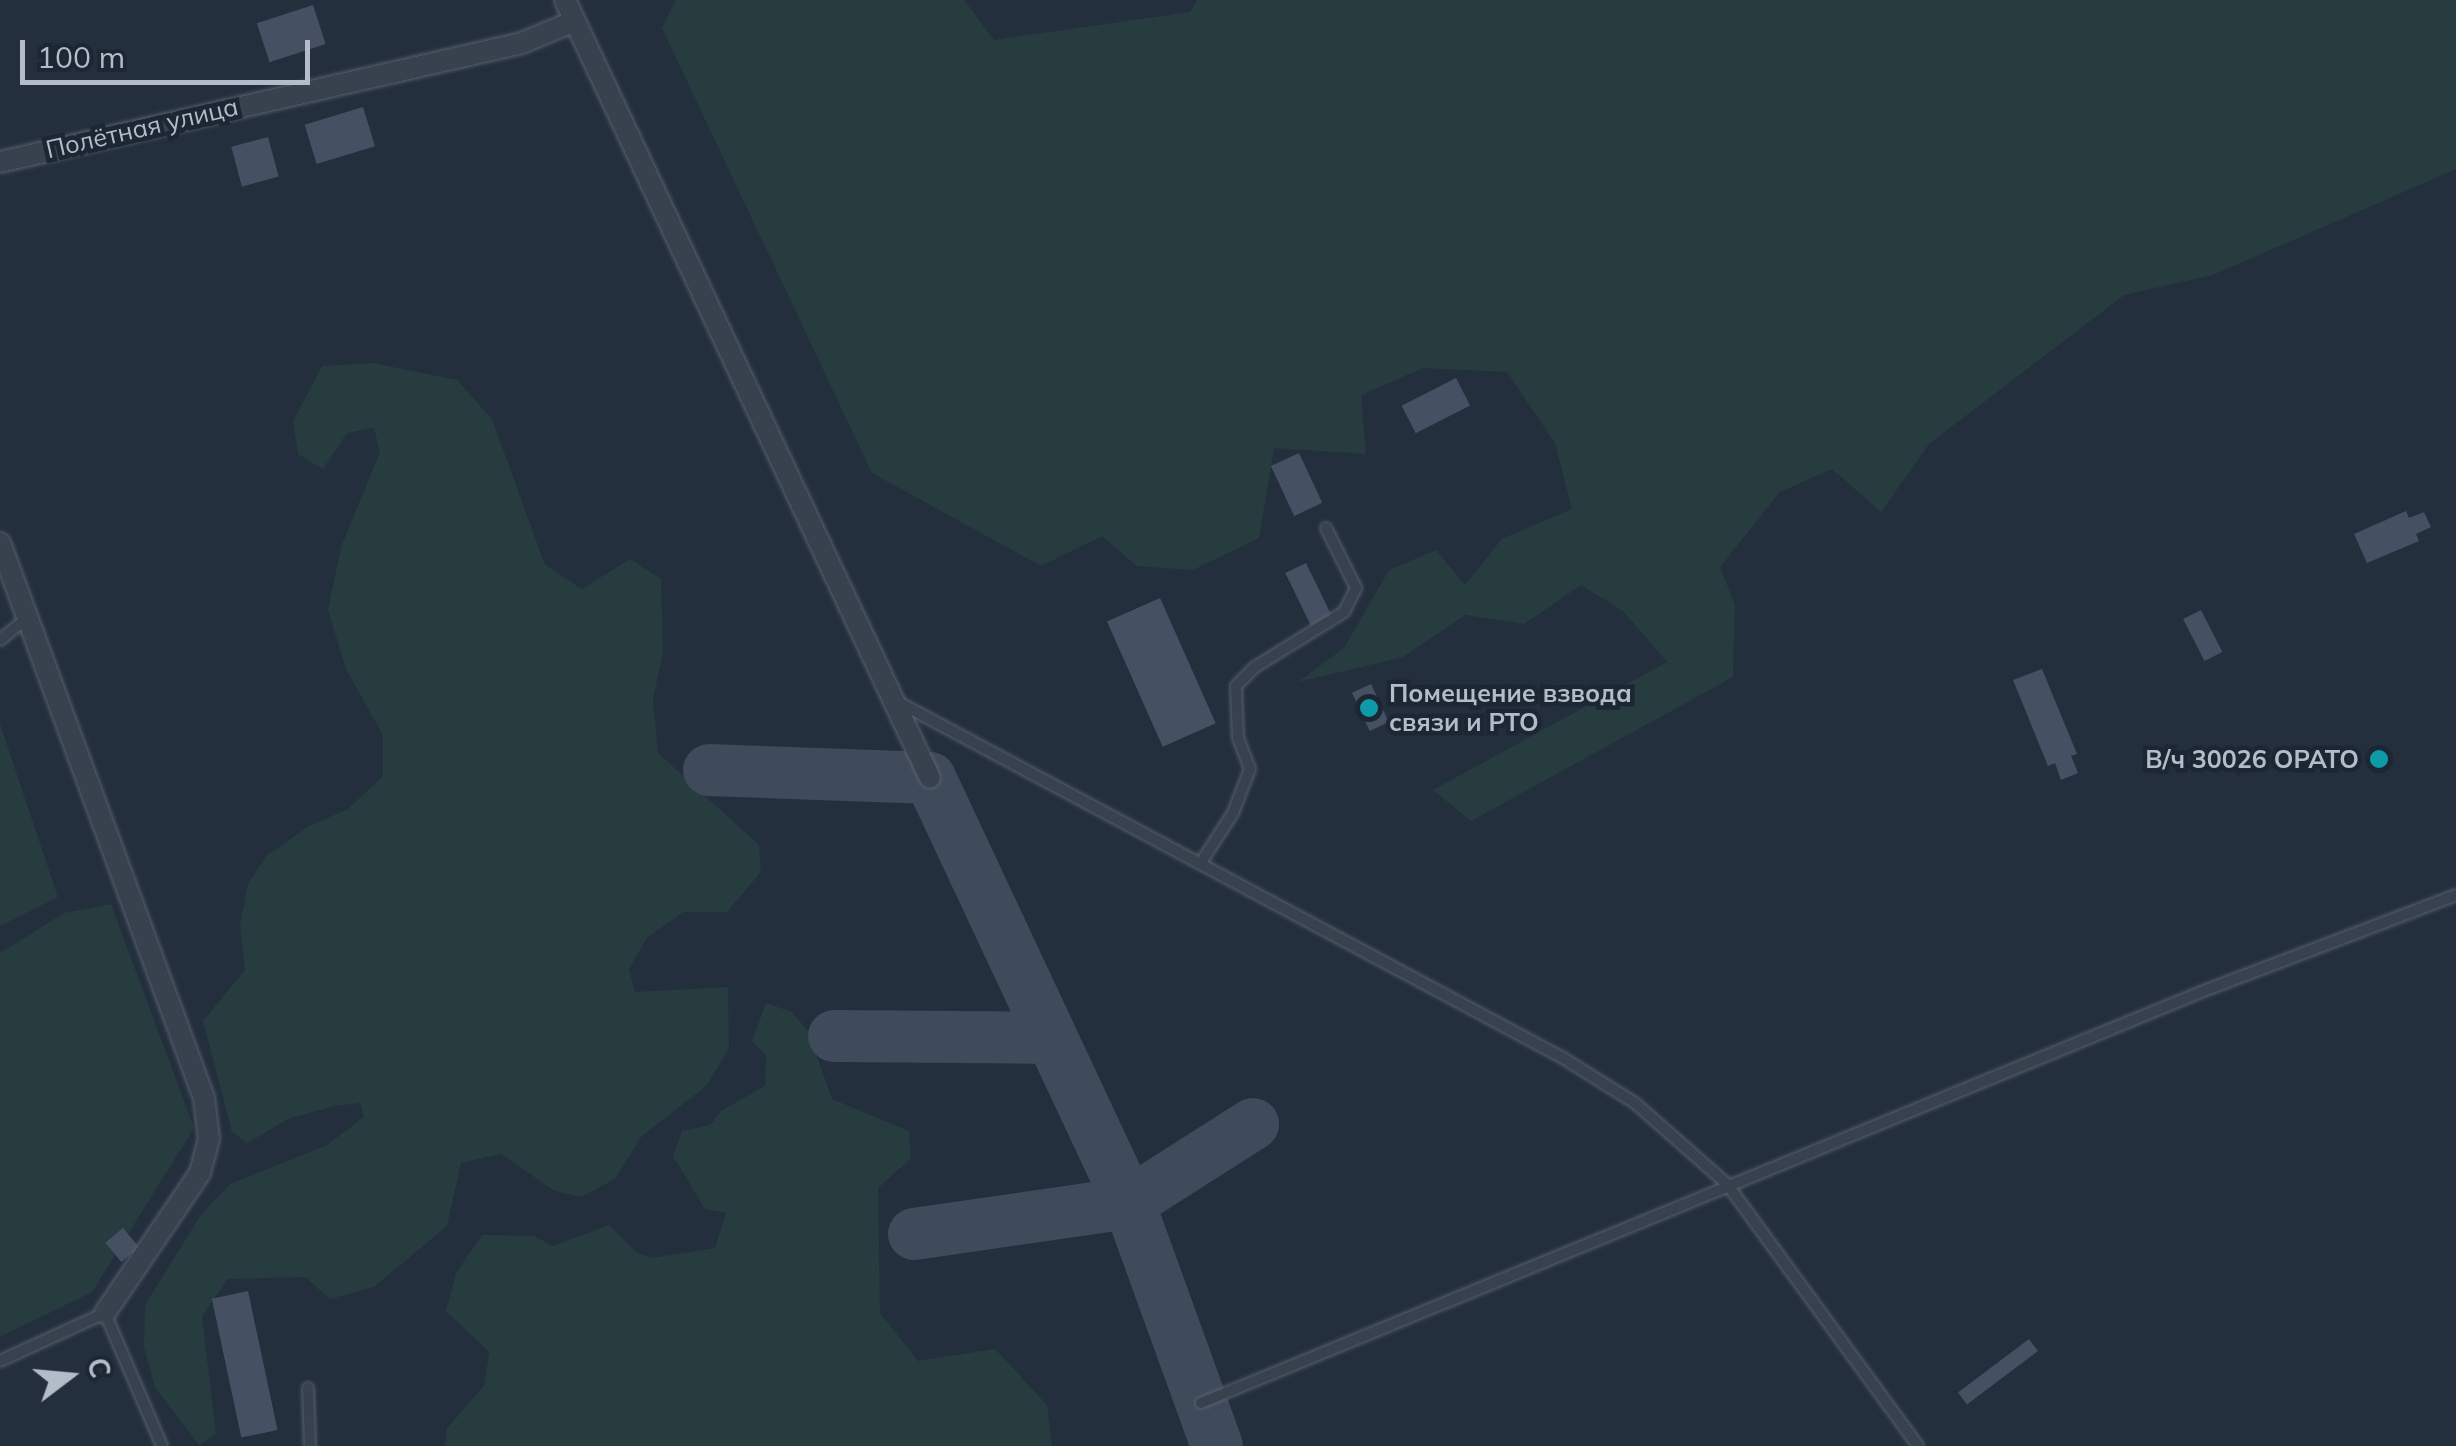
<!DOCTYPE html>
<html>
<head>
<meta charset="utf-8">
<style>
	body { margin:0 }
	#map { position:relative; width:2456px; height:1446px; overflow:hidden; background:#242f3e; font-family:Mulish,sans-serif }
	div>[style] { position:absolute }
	.green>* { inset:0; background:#263c3f }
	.taxiway>* { height:52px; margin:-26px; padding:0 26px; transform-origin:26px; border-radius:26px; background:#3f4a5a }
	.building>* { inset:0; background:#455162; transform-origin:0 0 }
	.roads { filter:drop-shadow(0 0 2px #565f6c) drop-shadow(0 0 2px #565f6c) }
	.lane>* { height:10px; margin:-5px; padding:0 5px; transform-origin:5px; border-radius:5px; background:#38414e }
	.street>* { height:20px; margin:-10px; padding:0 10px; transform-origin:10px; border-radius:10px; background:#38414e }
	.dots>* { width:28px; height:28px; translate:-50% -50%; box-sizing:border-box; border:5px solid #1d2633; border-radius:50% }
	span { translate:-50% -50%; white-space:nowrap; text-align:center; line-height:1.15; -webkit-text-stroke:9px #1d2633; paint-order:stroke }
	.street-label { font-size:25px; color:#b4bcc9 }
	.poi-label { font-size:25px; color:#b4bcc9; font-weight:700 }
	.left { translate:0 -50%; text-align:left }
	.right { translate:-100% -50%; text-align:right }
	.north { position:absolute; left:20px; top:1326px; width:100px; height:100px; -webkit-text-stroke:8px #1d2633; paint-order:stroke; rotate:74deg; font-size:28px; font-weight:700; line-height:40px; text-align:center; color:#b4bcc9 }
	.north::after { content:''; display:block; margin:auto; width:35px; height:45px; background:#b4bcc9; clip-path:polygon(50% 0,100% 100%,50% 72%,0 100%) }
	.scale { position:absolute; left:20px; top:40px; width:290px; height:45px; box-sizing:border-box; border:5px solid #b4bcc9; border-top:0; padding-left:12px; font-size:30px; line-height:35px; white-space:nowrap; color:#b4bcc9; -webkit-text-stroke:8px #1d2633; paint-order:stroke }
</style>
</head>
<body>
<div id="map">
	<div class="green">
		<i style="clip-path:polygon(676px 0,964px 0,994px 40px,1190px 12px,1197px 0,2456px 0,2456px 169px,2213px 275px,2124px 295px,1929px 444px,1881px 512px,1832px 469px,1780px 492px,1720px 567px,1735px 605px,1733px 677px,1471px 821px,1433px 790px,1667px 662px,1623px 611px,1581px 585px,1524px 624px,1465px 615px,1403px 657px,1298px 682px,1344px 648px,1389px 570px,1436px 550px,1465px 585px,1502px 539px,1572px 509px,1555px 443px,1507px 372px,1423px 368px,1361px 395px,1366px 454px,1274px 448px,1259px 538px,1193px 570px,1137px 566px,1102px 536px,1041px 566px,872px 473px,662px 28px)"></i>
		<i style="clip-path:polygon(373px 363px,457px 380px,492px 419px,545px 565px,582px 589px,630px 559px,661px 579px,663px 653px,653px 699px,658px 753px,759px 845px,761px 872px,727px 912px,683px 912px,647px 938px,629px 969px,635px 992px,728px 987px,729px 1049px,706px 1086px,641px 1137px,615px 1179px,581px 1197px,555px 1191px,501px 1154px,461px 1163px,447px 1226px,374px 1287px,330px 1299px,305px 1277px,228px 1279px,202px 1316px,216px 1434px,199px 1445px,155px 1387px,144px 1347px,145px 1305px,200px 1216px,230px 1184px,327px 1145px,364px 1117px,360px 1103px,334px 1106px,288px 1119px,247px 1143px,232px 1132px,203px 1021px,245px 970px,240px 925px,248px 884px,266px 856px,309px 826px,348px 809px,383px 776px,383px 735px,346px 669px,328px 610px,341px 547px,380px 452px,374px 428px,347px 433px,323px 469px,298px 454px,293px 421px,322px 366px)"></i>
		<i style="clip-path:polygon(0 724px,58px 897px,0 926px)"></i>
		<i style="clip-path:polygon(111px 904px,194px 1128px,92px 1292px,0 1337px,0 953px,64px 913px)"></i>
		<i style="clip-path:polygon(766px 1003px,792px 1012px,808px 1031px,832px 1099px,909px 1131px,911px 1158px,878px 1188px,880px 1313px,918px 1361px,995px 1349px,1047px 1405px,1052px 1446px,445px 1446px,447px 1428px,484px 1386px,489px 1352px,446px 1311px,456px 1273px,482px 1235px,534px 1236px,553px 1246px,609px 1225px,636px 1252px,652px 1258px,715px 1248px,726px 1213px,705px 1209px,673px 1156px,682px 1131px,710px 1125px,721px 1111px,765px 1086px,766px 1055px,752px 1041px)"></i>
	</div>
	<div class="taxiway">
		<i style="left:709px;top:770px;width:221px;rotate:2.1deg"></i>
		<i style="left:930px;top:778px;width:469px;rotate:64.9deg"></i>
		<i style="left:1129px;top:1203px;width:258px;rotate:70.1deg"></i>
		<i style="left:834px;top:1036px;width:217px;rotate:0.5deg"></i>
		<i style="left:914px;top:1234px;width:217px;rotate:-8.2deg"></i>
		<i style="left:1129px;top:1203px;width:147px;rotate:-32.5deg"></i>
	</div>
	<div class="building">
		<i style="left:313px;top:5px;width:41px;height:59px;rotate:72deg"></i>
		<i style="left:363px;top:107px;width:41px;height:61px;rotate:73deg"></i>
		<i style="left:268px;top:137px;width:41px;height:38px;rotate:75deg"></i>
		<i style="left:1456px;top:378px;width:31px;height:61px;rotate:63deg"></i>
		<i style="left:1299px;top:453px;width:55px;height:31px;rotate:65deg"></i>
		<i style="clip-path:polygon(2406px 511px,2409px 518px,2424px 512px,2431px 527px,2416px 534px,2419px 541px,2367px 563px,2354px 534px)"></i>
		<i style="left:1306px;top:563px;width:58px;height:23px;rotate:64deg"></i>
		<i style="left:1160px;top:598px;width:137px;height:58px;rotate:66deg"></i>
		<i style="left:2201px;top:610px;width:47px;height:20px;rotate:63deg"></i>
		<i style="clip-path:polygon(2042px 669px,2077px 754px,2071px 756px,2078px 773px,2061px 780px,2055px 763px,2048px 766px,2013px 680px)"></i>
		<i style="left:1371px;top:684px;width:42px;height:21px;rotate:65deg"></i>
		<i style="left:123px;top:1228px;width:25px;height:23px;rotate:50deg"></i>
		<i style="left:248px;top:1291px;width:142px;height:37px;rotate:78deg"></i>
		<i style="left:2029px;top:1339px;width:15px;height:89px;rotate:53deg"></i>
	</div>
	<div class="roads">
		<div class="lane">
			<i style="left:0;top:640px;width:36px;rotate:-39deg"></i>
			<i style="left:898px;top:702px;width:754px;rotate:28.16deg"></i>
			<i style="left:1563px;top:1058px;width:85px;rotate:32deg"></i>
			<i style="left:1635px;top:1103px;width:123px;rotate:41.4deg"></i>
			<i style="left:1727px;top:1184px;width:324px;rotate:53.9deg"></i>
			<i style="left:1200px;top:864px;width:61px;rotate:-57.1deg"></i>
			<i style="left:1233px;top:813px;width:47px;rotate:-68.9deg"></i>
			<i style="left:1250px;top:769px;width:33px;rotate:-111deg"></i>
			<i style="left:1238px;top:738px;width:52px;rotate:-92.2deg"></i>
			<i style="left:1236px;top:686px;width:27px;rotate:-45deg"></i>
			<i style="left:1255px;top:667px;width:105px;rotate:-31.7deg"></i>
			<i style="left:1344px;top:612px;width:27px;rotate:-63deg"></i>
			<i style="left:1356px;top:588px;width:67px;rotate:-116.6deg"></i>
			<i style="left:0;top:1361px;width:115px;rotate:-24.6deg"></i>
			<i style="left:105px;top:1313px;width:145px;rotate:66.8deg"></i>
			<i style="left:308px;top:1388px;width:58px;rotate:88deg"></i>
			<i style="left:1201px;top:1403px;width:1081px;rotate:-22.34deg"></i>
			<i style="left:2201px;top:992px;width:273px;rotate:-20.8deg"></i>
		</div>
		<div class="street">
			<i style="left:565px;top:0;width:859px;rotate:64.87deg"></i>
			<i style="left:0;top:162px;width:535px;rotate:-12.84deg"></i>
			<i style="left:522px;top:43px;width:57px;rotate:-22.5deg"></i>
			<i style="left:0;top:543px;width:591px;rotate:69.82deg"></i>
			<i style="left:204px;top:1098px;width:41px;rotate:83deg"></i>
			<i style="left:209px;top:1139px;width:35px;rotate:105deg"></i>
			<i style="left:200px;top:1173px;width:169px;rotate:124.2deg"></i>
		</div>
	</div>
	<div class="dots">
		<i style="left:1369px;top:708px;background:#0f9aa8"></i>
		<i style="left:2379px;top:759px;background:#0f9aa8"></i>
	</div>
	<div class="street-label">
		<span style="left:142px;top:128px;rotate:-13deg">Полётная улица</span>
	</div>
	<div class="poi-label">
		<span class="left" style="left:1389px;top:708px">Помещение взвода<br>связи и РТО</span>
		<span class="right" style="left:2359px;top:759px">В/ч 30026 ОРАТО</span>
	</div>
	<div class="north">С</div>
	<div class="scale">100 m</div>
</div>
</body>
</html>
